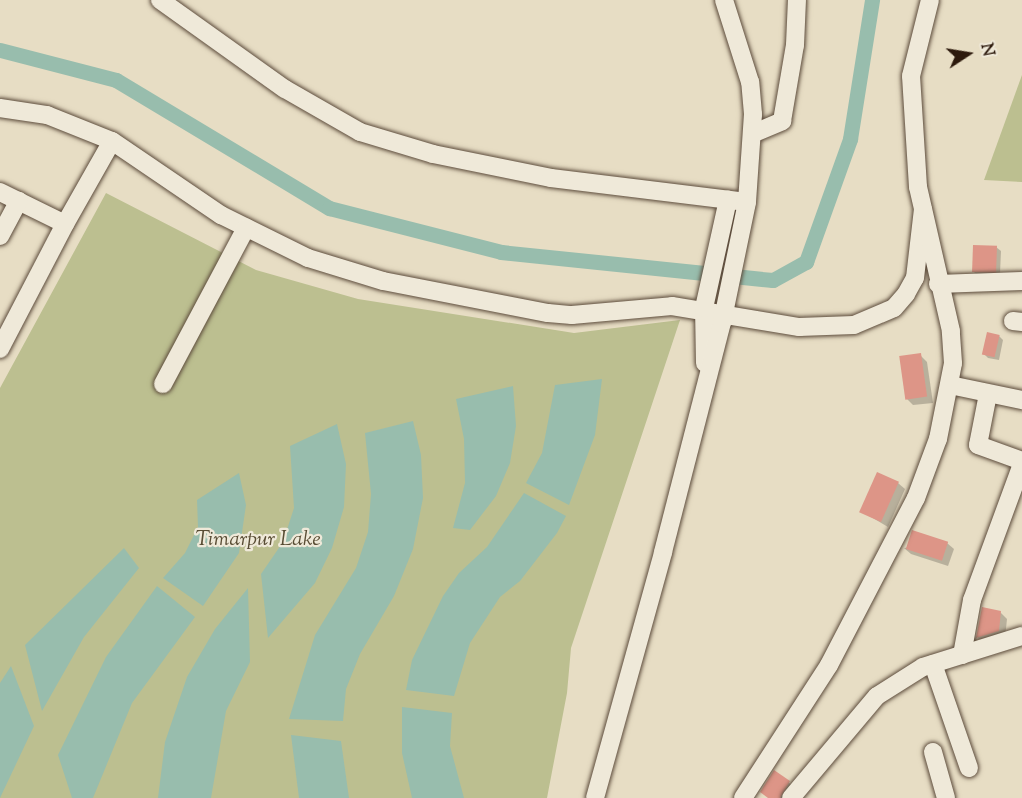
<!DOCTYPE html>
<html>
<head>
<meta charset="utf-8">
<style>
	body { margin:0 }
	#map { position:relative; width:1022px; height:798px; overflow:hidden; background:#e7ddc4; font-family:"Sorts Mill Goudy",serif }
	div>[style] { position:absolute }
	.green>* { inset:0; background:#bcbf90 }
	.water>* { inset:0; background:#98bdad }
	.shadow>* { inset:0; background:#0003 }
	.canal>* { height:15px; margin:-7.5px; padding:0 7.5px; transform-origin:7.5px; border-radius:7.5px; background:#98bdad }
	.building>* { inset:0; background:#dd9587; transform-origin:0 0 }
	.roads { filter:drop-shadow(0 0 2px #5c4b3b) drop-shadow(0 0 2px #5c4b3b) }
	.minor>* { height:18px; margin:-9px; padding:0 9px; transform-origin:9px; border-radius:9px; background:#efe9d9 }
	span { translate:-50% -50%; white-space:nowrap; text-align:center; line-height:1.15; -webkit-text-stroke:4.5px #efe9d9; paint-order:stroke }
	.park-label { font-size:21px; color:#584c34; font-style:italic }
	.north { position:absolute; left:938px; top:24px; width:60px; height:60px; -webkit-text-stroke:4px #efe9d9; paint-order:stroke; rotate:78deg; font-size:16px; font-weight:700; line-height:24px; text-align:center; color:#2d1a0d }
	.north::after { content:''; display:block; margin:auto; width:21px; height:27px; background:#2d1a0d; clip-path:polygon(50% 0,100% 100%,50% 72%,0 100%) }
</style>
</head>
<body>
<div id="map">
	<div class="green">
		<i style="clip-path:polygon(1022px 75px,1022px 182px,984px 180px)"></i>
		<i style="clip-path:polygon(106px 193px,256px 270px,358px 299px,574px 333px,680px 320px,571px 648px,567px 693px,547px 798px,0 798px,0 388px)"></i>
	</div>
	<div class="water">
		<i style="clip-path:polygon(602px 379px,595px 435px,569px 505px,526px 483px,542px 453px,555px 385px)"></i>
		<i style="clip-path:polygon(513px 386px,516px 426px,510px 463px,496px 496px,470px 530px,453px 528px,465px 483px,464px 439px,456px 399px)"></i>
		<i style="clip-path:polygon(413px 421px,421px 455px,423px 498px,413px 549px,394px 596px,360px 654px,346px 689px,343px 721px,289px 719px,315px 635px,356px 568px,368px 532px,371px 494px,365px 433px)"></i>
		<i style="clip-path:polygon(337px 424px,346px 464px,344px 507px,332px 548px,315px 583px,268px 638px,261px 574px,283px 542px,294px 508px,290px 446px)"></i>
		<i style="clip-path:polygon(239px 473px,246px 505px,239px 553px,203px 606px,163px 578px,185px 553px,198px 527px,197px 500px)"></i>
		<i style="clip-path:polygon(524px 493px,566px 516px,557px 533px,520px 581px,500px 597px,470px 643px,454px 696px,406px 690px,412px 660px,443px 596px,459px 573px,487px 547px)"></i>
		<i style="clip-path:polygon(124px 548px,139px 568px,84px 637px,42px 711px,25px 645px)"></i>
		<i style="clip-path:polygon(157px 586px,195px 617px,132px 703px,93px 798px,72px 798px,58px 755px,106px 657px)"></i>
		<i style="clip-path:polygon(248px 588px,250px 662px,226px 711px,211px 798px,158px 798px,165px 742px,187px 677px,215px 629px)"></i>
		<i style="clip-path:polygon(11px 666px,34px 726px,0 798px,0 683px)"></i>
		<i style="clip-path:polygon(402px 707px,452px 713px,450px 746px,464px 798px,412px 798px,402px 753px)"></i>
		<i style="clip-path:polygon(291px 735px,341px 741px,349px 798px,299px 798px)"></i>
	</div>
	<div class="shadow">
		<i style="clip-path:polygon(996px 247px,1001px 251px,1000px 274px,977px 275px,973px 271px)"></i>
		<i style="clip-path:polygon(999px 336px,1003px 340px,999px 360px,988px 358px,984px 354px)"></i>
		<i style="clip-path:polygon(920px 355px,927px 362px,933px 403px,913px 405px,907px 399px)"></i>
		<i style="clip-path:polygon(898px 483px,905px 489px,888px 527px,861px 511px)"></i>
		<i style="clip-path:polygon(947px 543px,954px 549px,948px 566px,911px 554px,904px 548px)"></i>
		<i style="clip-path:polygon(983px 609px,1000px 612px,1007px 619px,1005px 638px,984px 644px,978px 638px)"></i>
		<i style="clip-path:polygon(775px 772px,793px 786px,785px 798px,769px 798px)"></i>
	</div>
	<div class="canal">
		<i style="left:0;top:50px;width:120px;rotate:14.5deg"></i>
		<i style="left:116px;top:80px;width:249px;rotate:31deg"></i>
		<i style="left:329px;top:208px;width:178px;rotate:14.3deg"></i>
		<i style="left:501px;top:252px;width:273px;rotate:5.9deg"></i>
		<i style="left:773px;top:280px;width:38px;rotate:-29deg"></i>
		<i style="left:806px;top:262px;width:131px;rotate:-70.3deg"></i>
		<i style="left:850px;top:139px;width:141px;rotate:-81deg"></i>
	</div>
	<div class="building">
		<i style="left:973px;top:245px;width:24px;height:27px;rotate:2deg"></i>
		<i style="left:987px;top:332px;width:13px;height:23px;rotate:13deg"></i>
		<i style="left:921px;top:353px;width:44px;height:22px;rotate:82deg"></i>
		<i style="left:877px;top:472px;width:24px;height:44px;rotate:24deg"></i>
		<i style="left:912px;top:530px;width:38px;height:20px;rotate:18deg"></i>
		<i style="clip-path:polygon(982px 607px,1001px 611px,999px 631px,976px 638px)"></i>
		<i style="clip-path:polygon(774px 770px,790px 781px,780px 798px,768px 798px,760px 792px)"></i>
	</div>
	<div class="roads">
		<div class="minor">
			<i style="left:160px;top:0;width:153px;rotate:35.5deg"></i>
			<i style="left:285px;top:89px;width:86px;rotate:29.8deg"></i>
			<i style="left:360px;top:132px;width:76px;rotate:16.8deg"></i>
			<i style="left:433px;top:154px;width:120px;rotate:11.5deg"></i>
			<i style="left:551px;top:178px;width:197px;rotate:7deg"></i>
			<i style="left:0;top:108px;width:48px;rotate:8.5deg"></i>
			<i style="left:47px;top:115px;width:70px;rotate:21.8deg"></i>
			<i style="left:112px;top:141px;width:132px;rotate:34.2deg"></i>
			<i style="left:221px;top:215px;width:97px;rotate:26.3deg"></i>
			<i style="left:308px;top:258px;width:78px;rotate:17deg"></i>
			<i style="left:383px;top:281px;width:168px;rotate:11deg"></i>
			<i style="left:548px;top:313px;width:24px;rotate:5deg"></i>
			<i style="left:572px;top:315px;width:100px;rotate:-5.1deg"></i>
			<i style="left:672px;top:306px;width:129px;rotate:9.4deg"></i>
			<i style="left:799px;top:327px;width:55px;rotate:-2.1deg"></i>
			<i style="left:854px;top:325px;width:43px;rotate:-23deg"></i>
			<i style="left:894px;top:308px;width:18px;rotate:-49deg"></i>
			<i style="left:906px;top:294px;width:18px;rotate:-61deg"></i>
			<i style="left:915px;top:278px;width:69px;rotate:-83.4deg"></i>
			<i style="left:752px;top:134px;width:33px;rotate:-23deg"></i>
			<i style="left:782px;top:121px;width:77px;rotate:-80.3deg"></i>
			<i style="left:795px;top:45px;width:45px;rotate:-87.5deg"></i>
			<i style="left:0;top:192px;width:72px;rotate:26.2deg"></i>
			<i style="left:65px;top:224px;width:141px;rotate:117.5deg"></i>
			<i style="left:65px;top:224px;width:95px;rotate:-60.5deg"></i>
			<i style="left:0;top:236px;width:40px;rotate:-62deg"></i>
			<i style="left:938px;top:284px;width:84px;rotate:-2deg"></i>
			<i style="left:1013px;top:321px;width:9px;rotate:6deg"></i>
			<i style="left:705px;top:363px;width:55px;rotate:-91deg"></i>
			<i style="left:704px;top:308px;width:111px;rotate:-77.5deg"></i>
			<i style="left:163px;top:384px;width:177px;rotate:-62deg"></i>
			<i style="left:950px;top:385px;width:74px;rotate:11.8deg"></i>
			<i style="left:988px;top:394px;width:52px;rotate:101.1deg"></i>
			<i style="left:978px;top:445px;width:47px;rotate:20deg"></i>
			<i style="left:962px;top:655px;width:56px;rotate:-79.7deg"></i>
			<i style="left:972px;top:600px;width:145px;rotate:-69.8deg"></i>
			<i style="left:933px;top:664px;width:110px;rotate:70.9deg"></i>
			<i style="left:933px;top:752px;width:48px;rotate:74.2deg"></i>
			<i style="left:595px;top:798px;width:255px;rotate:-74.5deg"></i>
			<i style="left:663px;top:552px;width:236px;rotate:-75.6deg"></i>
			<i style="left:722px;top:323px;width:124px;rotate:-78.3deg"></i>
			<i style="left:747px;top:202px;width:88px;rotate:-86.1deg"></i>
			<i style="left:753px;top:114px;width:32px;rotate:-95deg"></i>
			<i style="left:750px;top:82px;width:86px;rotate:-107.6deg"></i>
			<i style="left:743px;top:798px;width:158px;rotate:-57.1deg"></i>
			<i style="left:829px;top:665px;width:188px;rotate:-62.5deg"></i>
			<i style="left:916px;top:498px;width:63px;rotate:-69.6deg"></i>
			<i style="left:938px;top:439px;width:77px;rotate:-78.8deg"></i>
			<i style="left:953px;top:363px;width:32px;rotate:-94deg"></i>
			<i style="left:951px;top:331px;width:148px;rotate:-102.9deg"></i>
			<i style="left:918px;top:187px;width:111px;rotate:-93.6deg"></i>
			<i style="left:911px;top:76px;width:78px;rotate:-76deg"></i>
			<i style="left:791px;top:798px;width:133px;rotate:-49.9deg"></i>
			<i style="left:877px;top:696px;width:54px;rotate:-32.2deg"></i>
			<i style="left:923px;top:667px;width:104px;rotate:-17.4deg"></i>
		</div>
	</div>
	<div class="park-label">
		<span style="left:258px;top:540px">Timarpur Lake</span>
	</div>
	<div class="north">N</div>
</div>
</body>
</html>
